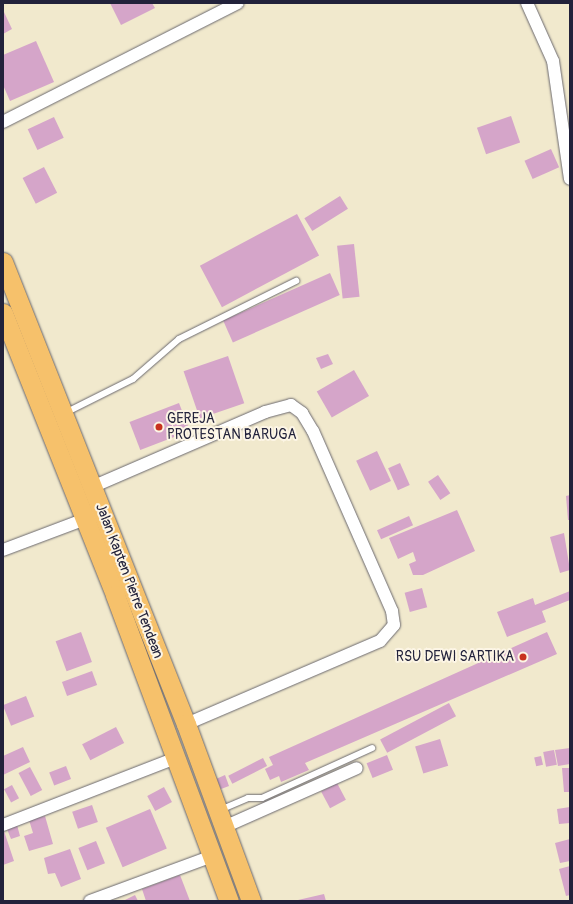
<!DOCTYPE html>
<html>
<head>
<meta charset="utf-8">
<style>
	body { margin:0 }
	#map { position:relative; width:573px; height:904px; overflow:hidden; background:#f1e9cd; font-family:Pangolin,sans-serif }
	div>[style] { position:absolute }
	.building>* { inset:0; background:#d5a5c9; transform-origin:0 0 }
	.roads { filter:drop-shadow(0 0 1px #6a686e) drop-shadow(0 0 1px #6a686e) }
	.service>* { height:6px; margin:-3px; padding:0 3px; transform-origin:3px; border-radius:3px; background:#fff }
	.minor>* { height:12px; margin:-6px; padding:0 6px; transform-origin:6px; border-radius:6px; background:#fff }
	.trunk>* { height:19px; margin:-9.5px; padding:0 9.5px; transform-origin:9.5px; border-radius:9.5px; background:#f6c16b }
	.dots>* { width:11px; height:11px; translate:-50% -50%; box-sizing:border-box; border:2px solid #fcf5e5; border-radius:50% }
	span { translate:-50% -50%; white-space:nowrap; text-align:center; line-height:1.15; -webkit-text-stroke:4px #fcf5e5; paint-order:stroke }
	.poi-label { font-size:14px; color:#22223b }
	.left { translate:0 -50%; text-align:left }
	.right { translate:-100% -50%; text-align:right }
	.street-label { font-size:14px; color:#22223b }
	.frame { position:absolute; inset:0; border:4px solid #22223b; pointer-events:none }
</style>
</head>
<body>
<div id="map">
	<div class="building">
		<i style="clip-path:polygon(110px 3px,152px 3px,155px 8px,121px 25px)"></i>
		<i style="clip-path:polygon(3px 10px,12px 29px,3px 34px)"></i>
		<i style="clip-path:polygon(36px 41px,54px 82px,10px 101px,3px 85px,3px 55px)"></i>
		<i style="left:511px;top:116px;width:28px;height:36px;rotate:71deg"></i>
		<i style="left:54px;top:117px;width:23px;height:29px;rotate:65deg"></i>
		<i style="left:551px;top:149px;width:20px;height:29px;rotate:66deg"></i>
		<i style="left:44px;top:167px;width:29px;height:24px;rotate:63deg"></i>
		<i style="left:340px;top:196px;width:15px;height:42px;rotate:58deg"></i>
		<i style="left:297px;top:214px;width:47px;height:110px;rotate:62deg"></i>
		<i style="left:354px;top:244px;width:53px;height:17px;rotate:84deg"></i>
		<i style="left:330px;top:273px;width:24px;height:117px;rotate:66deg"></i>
		<i style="clip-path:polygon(328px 354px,333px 364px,321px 369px,316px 358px)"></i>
		<i style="left:228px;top:356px;width:50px;height:47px;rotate:71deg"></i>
		<i style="left:354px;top:370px;width:30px;height:43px;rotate:60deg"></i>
		<i style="left:179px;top:403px;width:30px;height:53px;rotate:69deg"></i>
		<i style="left:377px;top:451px;width:33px;height:23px;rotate:65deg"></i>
		<i style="left:400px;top:463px;width:24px;height:13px;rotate:66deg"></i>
		<i style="left:438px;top:475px;width:22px;height:12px;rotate:56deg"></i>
		<i style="clip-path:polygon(570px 495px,570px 520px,568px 520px,566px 496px)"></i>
		<i style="clip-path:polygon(457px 510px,475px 551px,423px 575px,413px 575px,409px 564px,416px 561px,413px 552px,398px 559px,389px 538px)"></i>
		<i style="left:409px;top:516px;width:10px;height:35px;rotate:66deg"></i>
		<i style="clip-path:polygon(564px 533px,570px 570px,560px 573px,550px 537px)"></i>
		<i style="left:422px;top:588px;width:20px;height:18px;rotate:75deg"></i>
		<i style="clip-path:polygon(570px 591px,570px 600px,542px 611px,546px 622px,507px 637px,497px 612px,533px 598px,535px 605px)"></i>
		<i style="left:81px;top:632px;width:32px;height:27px;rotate:70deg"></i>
		<i style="clip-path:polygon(547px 632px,557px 654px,305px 763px,309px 770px,281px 782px,279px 776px,270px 780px,265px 769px,273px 765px,269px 757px)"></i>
		<i style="left:92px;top:671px;width:15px;height:32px;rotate:70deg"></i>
		<i style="left:26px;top:696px;width:22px;height:25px;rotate:68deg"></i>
		<i style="left:449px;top:703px;width:15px;height:78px;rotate:62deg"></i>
		<i style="left:116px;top:727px;width:18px;height:38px;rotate:63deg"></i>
		<i style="left:440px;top:739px;width:28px;height:26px;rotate:73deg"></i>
		<i style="clip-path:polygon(23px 747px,30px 762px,3px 775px,3px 756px)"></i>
		<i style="clip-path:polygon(570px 748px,570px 764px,558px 766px,555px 750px)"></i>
		<i style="left:554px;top:750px;width:15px;height:11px;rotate:79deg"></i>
		<i style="left:387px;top:755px;width:16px;height:22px;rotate:68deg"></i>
		<i style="left:541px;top:756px;width:9px;height:7px;rotate:77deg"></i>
		<i style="left:263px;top:758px;width:9px;height:39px;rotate:63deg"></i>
		<i style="left:66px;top:766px;width:14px;height:18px;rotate:69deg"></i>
		<i style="left:30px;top:767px;width:26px;height:13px;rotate:62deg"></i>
		<i style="clip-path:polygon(562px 768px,570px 768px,570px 792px,564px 792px)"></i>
		<i style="clip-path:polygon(225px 775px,229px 786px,221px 789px,216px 779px)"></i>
		<i style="left:337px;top:783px;width:19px;height:18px;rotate:62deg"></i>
		<i style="left:12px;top:785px;width:15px;height:9px;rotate:62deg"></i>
		<i style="left:164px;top:787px;width:17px;height:19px;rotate:62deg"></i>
		<i style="left:92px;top:805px;width:18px;height:21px;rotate:71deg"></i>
		<i style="clip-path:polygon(570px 807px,570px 823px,559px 824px,557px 809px)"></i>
		<i style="left:150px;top:809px;width:43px;height:48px;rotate:67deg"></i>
		<i style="clip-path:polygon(45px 816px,53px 844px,29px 851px,24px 836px,33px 833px,29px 820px)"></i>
		<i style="clip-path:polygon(17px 825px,20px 836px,11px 839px,7px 829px)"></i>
		<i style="clip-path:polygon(3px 828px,14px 861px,3px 865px)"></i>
		<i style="clip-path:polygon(570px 839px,570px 861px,560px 863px,555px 843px)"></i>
		<i style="left:96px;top:841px;width:24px;height:19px;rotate:68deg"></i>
		<i style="clip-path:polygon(70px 849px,81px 879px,61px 887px,55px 873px,48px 874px,44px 858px)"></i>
		<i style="clip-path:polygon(570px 866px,570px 895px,566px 896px,559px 869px)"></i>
		<i style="clip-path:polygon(180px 875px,190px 901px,146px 901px,142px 889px)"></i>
		<i style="clip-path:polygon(324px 894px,326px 901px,298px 901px,298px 900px)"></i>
		<i style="clip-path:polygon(135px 895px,138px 901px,123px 901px)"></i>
	</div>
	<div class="roads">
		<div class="service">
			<i style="left:65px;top:413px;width:76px;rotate:-26.6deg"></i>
			<i style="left:133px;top:379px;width:61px;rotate:-41deg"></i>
			<i style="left:179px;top:339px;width:131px;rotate:-26.4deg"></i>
			<i style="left:220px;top:810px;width:30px;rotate:-23deg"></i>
			<i style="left:248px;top:798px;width:14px"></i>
			<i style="left:262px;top:798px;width:121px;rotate:-24.4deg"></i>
		</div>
		<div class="minor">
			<i style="left:527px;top:3px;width:64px;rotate:65.9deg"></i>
			<i style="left:553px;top:61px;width:119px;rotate:81.8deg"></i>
			<i style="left:3px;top:122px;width:263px;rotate:-26.9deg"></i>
			<i style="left:92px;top:487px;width:189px;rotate:-23.4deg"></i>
			<i style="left:265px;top:412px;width:27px;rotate:-15deg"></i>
			<i style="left:291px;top:405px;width:14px;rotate:36deg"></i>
			<i style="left:302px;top:413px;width:21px;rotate:59deg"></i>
			<i style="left:313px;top:431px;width:197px;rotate:66.3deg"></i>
			<i style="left:392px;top:611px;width:14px;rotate:82deg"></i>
			<i style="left:394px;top:625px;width:21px;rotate:131deg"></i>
			<i style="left:380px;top:641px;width:211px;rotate:156.8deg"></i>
			<i style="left:3px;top:550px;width:94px;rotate:-20.6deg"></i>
			<i style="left:3px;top:825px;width:186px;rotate:-21.2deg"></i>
			<i style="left:224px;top:827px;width:145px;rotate:-23.9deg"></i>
			<i style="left:90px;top:901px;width:130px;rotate:-20.2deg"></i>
		</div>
		<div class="trunk">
			<i style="left:3px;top:262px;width:497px;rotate:68.4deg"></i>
			<i style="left:186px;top:724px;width:189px;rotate:69.8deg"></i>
			<i style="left:3px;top:313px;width:303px;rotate:68.3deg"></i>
			<i style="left:115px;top:595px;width:327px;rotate:69.6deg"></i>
		</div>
	</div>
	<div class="dots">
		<i style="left:159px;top:427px;background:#c8321e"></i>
		<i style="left:523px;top:657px;background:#c8321e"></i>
	</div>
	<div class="poi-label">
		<span class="left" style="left:167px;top:427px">GEREJA<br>PROTESTAN BARUGA</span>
		<span class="right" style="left:514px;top:657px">RSU DEWI SARTIKA</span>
	</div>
	<div class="street-label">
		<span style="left:129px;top:581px;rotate:69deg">Jalan Kapten Pierre Tendean</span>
	</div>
	<div class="frame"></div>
</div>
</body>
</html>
